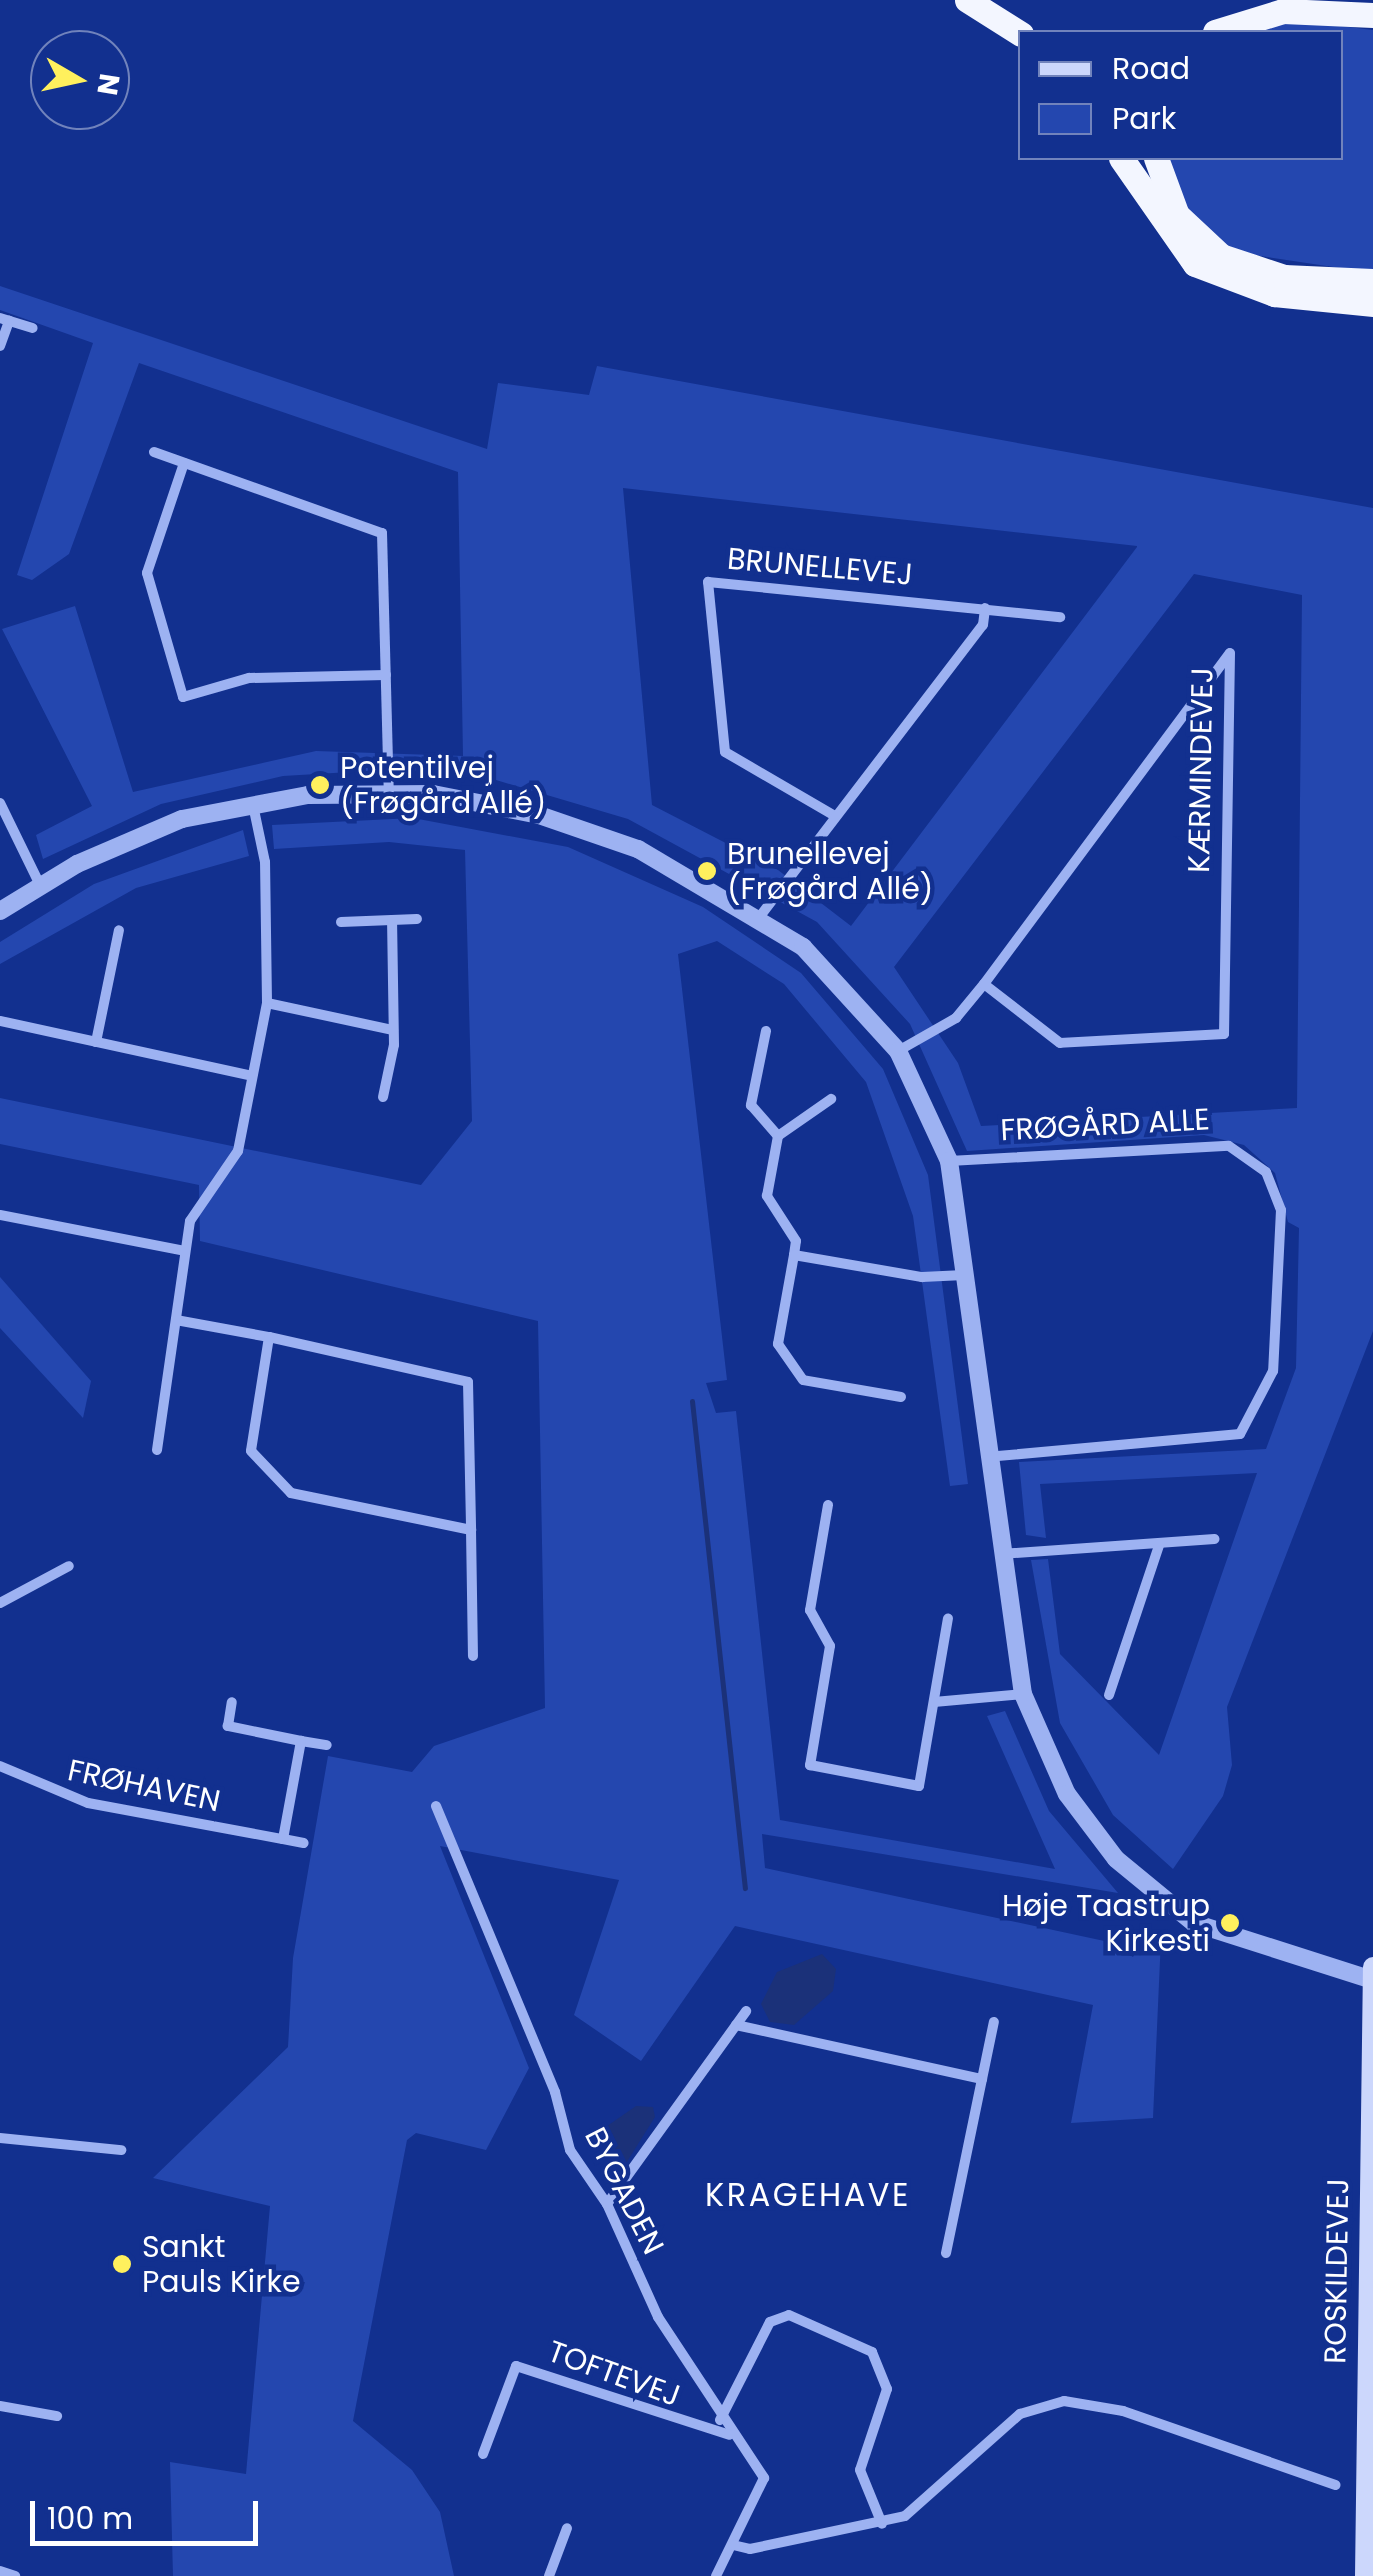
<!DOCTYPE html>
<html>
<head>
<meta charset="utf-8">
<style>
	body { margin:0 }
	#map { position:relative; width:1373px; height:2576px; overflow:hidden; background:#12308f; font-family:Poppins,sans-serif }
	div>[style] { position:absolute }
	.green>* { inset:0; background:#2447af }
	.water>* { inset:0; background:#1b3179 }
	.stream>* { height:5px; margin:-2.5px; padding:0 2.5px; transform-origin:2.5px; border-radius:2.5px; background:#1b3179 }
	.minor>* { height:10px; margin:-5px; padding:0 5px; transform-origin:5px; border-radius:5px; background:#9db2f2 }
	.tertiary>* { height:18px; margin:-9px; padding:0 9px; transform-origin:9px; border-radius:9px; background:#9db2f2 }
	.secondary>* { height:20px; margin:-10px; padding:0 10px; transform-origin:10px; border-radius:10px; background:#ccd7fc }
	.trunk>* { height:25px; margin:-12.5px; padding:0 12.5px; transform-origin:12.5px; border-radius:12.5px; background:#f3f6ff }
	.dots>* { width:28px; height:28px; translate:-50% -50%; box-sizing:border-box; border:5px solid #12308f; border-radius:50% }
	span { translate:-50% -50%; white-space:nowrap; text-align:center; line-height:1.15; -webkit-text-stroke:9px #12308f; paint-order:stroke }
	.street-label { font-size:30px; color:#fff }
	.poi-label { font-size:30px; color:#fff }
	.left { translate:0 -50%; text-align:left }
	.right { translate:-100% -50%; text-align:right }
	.neighbourhood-label { font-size:32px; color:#fff; letter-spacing:2.5px }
	.legend { position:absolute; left:1018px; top:30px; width:325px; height:130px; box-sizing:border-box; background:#12308f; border:2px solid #7183bc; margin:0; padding:12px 18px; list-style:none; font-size:30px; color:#fff }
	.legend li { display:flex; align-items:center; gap:20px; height:50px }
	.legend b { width:50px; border:2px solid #7183bc }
	.north { position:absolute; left:30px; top:30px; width:100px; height:100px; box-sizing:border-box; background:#12308f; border:2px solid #7183bc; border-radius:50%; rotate:99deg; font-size:28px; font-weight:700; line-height:40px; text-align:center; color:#fff }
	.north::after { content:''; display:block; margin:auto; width:35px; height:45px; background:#fff05d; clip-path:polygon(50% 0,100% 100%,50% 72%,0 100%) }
	.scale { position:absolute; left:30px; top:2501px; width:228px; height:45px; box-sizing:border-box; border:5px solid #fff; border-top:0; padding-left:12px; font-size:30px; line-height:35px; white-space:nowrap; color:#fff; -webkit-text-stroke:8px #12308f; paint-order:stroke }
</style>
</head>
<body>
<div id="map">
	<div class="green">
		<i style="clip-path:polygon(1290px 20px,1373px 30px,1373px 273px,1234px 252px,1183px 209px,1166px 158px,1340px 158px,1340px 32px,1239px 32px)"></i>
		<i style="clip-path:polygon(evenodd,0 286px,487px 449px,498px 383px,589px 395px,597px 366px,1373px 508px,1373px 1331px,1227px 1707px,1232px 1765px,1223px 1796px,1173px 1869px,1113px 1815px,1060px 1723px,1031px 1560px,1048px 1559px,1060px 1654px,1159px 1755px,1257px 1473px,1040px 1484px,1046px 1538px,1026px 1535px,1019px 1462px,1266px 1449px,1296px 1368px,1299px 1228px,1288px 1222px,1275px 1173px,1244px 1145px,1204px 1135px,967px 1151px,910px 1024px,817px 922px,628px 819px,496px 780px,401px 769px,283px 776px,161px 804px,43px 859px,36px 835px,92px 806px,2px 629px,75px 606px,133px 792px,316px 751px,463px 756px,458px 472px,139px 363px,69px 554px,32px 580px,17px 575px,93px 343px,0 310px,0 286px,623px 488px,1137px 546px,1137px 547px,851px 926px,778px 870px,652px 805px,623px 488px,0 286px,1194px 574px,1302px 595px,1297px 1108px,981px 1126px,958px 1063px,894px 967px,1194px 574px)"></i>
		<i style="clip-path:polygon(413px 818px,568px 847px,703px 907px,801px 973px,883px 1069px,928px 1175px,968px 1484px,950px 1486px,913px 1216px,866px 1082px,784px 984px,717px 941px,678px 954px,727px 1380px,706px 1383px,716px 1413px,736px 1411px,780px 1820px,1055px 1869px,987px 1716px,1005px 1711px,1049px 1811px,1118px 1893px,762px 1834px,765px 1868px,1109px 1942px,1133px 1957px,1146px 1932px,1161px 1938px,1153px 2118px,1071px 2123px,1093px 2005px,735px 1926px,641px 2061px,574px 2015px,619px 1880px,440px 1846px,529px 2068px,486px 2150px,416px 2133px,407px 2140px,353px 2421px,412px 2470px,440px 2512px,454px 2576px,173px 2576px,170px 2462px,246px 2474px,270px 2206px,153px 2178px,288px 2047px,293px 1958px,328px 1756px,412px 1772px,434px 1746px,545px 1708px,538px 1321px,200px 1241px,199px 1185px,0 1144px,0 1098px,421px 1185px,472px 1121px,465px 850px,389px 842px,274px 849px,272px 825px)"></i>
		<i style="clip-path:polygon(243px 830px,249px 856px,136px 888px,0 964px,0 942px,94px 884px)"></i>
		<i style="clip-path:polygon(0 1277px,91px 1381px,83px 1418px,0 1328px)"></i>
	</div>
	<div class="water">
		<i style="clip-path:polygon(822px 1954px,836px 1969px,833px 1991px,794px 2025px,770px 2022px,761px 2004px,777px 1972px)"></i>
		<i style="clip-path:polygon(636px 2106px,653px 2107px,655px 2117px,623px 2168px,613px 2165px,587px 2140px)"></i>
	</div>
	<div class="stream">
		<i style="left:692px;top:1401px;width:490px;rotate:83.8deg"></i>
	</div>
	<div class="minor">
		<i style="left:0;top:318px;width:34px;rotate:17deg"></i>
		<i style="left:0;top:346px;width:27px;rotate:-70deg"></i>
		<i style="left:154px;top:452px;width:242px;rotate:19.6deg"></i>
		<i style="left:382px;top:533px;width:261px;rotate:88.5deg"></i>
		<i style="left:184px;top:463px;width:116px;rotate:108.6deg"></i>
		<i style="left:147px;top:573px;width:129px;rotate:73.8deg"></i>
		<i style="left:183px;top:697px;width:69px;rotate:-16.1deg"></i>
		<i style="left:249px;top:678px;width:137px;rotate:-1.3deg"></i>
		<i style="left:0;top:803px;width:91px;rotate:64deg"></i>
		<i style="left:835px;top:816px;width:127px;rotate:-149.8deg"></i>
		<i style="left:725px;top:752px;width:171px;rotate:-95.7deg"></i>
		<i style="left:708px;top:582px;width:354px;rotate:5.7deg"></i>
		<i style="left:761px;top:915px;width:365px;rotate:-52.6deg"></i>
		<i style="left:983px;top:625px;width:17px;rotate:-83deg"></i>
		<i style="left:341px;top:922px;width:76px;rotate:-2.3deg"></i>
		<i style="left:267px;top:1003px;width:129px;rotate:12.1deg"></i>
		<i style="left:0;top:1021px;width:258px;rotate:12.3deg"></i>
		<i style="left:766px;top:1031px;width:76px;rotate:101.5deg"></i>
		<i style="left:751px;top:1105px;width:41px;rotate:48.9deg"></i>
		<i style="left:96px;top:1042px;width:114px;rotate:-78.4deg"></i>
		<i style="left:898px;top:1051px;width:67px;rotate:-29.6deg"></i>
		<i style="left:956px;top:1018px;width:44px;rotate:-50.5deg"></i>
		<i style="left:984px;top:984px;width:412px;rotate:-53.4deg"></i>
		<i style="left:1230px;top:653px;width:381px;rotate:90.9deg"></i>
		<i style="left:1224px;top:1034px;width:164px;rotate:176.9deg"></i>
		<i style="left:1060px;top:1043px;width:96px;rotate:-142.2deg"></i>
		<i style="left:383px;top:1097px;width:53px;rotate:-78.1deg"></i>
		<i style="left:394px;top:1045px;width:125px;rotate:-90.9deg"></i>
		<i style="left:949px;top:1161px;width:280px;rotate:-3.1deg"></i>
		<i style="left:1229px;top:1146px;width:45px;rotate:35.1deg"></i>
		<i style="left:1266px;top:1172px;width:41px;rotate:68.5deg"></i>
		<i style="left:1281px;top:1210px;width:161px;rotate:92.8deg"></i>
		<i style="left:1273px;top:1371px;width:71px;rotate:117.6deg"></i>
		<i style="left:1240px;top:1434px;width:252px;rotate:174.8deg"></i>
		<i style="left:0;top:1215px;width:188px;rotate:11deg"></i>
		<i style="left:794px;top:1255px;width:14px;rotate:-82deg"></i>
		<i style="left:796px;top:1241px;width:54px;rotate:-122.8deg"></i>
		<i style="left:767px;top:1196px;width:61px;rotate:-79.6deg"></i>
		<i style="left:778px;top:1136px;width:65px;rotate:-34.9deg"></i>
		<i style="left:176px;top:1320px;width:95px;rotate:10.4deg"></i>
		<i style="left:269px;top:1337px;width:115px;rotate:99deg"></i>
		<i style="left:251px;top:1451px;width:58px;rotate:46.4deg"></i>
		<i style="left:291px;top:1493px;width:184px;rotate:11.6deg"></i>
		<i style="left:471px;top:1530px;width:126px;rotate:89.1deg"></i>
		<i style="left:269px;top:1337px;width:204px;rotate:12.7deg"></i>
		<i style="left:468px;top:1382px;width:148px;rotate:88.8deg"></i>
		<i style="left:901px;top:1397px;width:99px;rotate:-170.2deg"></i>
		<i style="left:803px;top:1380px;width:44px;rotate:-124.8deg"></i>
		<i style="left:778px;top:1344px;width:90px;rotate:-79.8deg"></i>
		<i style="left:794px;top:1255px;width:130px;rotate:9.8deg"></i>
		<i style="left:922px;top:1277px;width:42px;rotate:-2.7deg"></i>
		<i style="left:157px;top:1450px;width:231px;rotate:-81.8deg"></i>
		<i style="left:190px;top:1221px;width:85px;rotate:-55.6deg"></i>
		<i style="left:238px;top:1151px;width:151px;rotate:-78.9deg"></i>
		<i style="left:267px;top:1003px;width:141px;rotate:-90.8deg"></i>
		<i style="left:265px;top:862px;width:58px;rotate:-101.9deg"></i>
		<i style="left:828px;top:1505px;width:107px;rotate:99.7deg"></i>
		<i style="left:810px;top:1610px;width:41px;rotate:60.9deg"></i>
		<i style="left:830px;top:1646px;width:121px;rotate:99.5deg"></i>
		<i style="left:810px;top:1765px;width:111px;rotate:10.9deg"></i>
		<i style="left:919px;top:1786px;width:170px;rotate:-80.2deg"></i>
		<i style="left:1001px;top:1554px;width:214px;rotate:-4deg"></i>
		<i style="left:0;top:1603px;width:78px;rotate:-28.2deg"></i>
		<i style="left:1109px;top:1695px;width:160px;rotate:-71.5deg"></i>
		<i style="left:934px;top:1702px;width:89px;rotate:-5.1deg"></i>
		<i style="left:301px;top:1741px;width:26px;rotate:9deg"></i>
		<i style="left:0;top:1766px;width:95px;rotate:22.8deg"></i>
		<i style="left:88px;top:1803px;width:198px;rotate:10.5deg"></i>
		<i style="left:283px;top:1839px;width:100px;rotate:-79.6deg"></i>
		<i style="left:301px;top:1741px;width:75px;rotate:-168.4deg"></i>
		<i style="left:228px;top:1726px;width:24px;rotate:-81deg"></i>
		<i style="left:436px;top:1806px;width:310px;rotate:67.4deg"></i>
		<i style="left:555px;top:2092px;width:60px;rotate:75.5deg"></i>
		<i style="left:570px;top:2150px;width:65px;rotate:55.6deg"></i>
		<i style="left:607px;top:2204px;width:124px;rotate:65.7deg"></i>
		<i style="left:658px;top:2317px;width:193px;rotate:56.6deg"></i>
		<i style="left:764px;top:2478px;width:109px;rotate:116.1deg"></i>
		<i style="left:283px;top:1839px;width:21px;rotate:11deg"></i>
		<i style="left:736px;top:2025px;width:252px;rotate:12.4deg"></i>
		<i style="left:0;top:2138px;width:122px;rotate:5.7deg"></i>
		<i style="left:607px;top:2204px;width:238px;rotate:-54.2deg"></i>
		<i style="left:946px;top:2253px;width:236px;rotate:-78.3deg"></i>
		<i style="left:0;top:2406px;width:58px;rotate:10deg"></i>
		<i style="left:720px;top:2420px;width:110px;rotate:-63deg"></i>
		<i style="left:770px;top:2322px;width:20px;rotate:-20deg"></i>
		<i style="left:789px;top:2315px;width:91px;rotate:24deg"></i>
		<i style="left:872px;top:2352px;width:40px;rotate:68deg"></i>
		<i style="left:887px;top:2389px;width:85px;rotate:108.4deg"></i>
		<i style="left:860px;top:2470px;width:58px;rotate:67.8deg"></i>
		<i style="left:483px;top:2454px;width:94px;rotate:-69.4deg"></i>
		<i style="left:516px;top:2366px;width:224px;rotate:17.9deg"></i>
		<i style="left:733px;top:2545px;width:17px;rotate:13deg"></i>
		<i style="left:750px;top:2549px;width:158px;rotate:-12deg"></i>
		<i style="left:905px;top:2516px;width:154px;rotate:-41.6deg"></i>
		<i style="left:1020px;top:2414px;width:46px;rotate:-16.5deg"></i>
		<i style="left:1064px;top:2401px;width:60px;rotate:9.6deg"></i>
		<i style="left:1123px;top:2411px;width:225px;rotate:19.2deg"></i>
		<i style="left:0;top:2571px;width:16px;rotate:18deg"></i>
		<i style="left:549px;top:2576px;width:51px;rotate:-69.4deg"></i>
	</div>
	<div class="tertiary">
		<i style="left:0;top:911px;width:90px;rotate:-31.4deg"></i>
		<i style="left:77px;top:864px;width:114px;rotate:-23.2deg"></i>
		<i style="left:182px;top:819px;width:128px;rotate:-10.8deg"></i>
		<i style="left:308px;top:795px;width:125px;rotate:-0.5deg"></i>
		<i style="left:433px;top:794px;width:108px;rotate:11.2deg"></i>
		<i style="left:539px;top:815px;width:105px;rotate:19deg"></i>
		<i style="left:638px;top:849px;width:192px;rotate:30.7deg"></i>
		<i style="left:803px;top:947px;width:141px;rotate:47.6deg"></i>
		<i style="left:898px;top:1051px;width:121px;rotate:65.1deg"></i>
		<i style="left:949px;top:1161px;width:538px;rotate:82.1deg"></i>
		<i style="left:1023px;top:1694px;width:109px;rotate:66.3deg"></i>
		<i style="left:1067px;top:1794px;width:81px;rotate:53deg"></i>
		<i style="left:1116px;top:1859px;width:101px;rotate:39.4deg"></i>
		<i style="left:1194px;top:1923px;width:188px;rotate:17.7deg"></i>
	</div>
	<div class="secondary">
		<i style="left:1365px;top:2576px;width:609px;rotate:-89.25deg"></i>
	</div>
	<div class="trunk">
		<i style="left:967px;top:0;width:64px;rotate:32.2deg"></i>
		<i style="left:1215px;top:32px;width:71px;rotate:-17.2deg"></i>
		<i style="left:1283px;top:11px;width:90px;rotate:2.5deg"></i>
		<i style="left:1121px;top:158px;width:129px;rotate:55.1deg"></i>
		<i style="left:1195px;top:264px;width:85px;rotate:20.8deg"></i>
		<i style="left:1274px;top:294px;width:100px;rotate:5.8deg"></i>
		<i style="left:1156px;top:158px;width:61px;rotate:69.8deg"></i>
		<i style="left:1177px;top:215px;width:60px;rotate:43deg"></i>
		<i style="left:1221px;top:256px;width:66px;rotate:18.4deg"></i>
		<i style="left:1284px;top:277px;width:89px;rotate:2.6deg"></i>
	</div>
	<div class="dots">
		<i style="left:320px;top:785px;background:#fff05d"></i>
		<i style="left:707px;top:871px;background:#fff05d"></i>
		<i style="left:1230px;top:1923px;background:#fff05d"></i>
		<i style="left:122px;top:2264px;background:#fff05d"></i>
	</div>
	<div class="street-label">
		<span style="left:820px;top:567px;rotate:5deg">BRUNELLEVEJ</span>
		<span style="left:1201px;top:770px;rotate:-89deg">KÆRMINDEVEJ</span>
		<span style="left:1105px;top:1125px;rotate:-3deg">FRØGÅRD ALLE</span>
		<span style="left:144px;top:1786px;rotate:12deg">FRØHAVEN</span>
		<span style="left:624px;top:2191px;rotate:63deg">BYGADEN</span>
		<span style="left:1337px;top:2271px;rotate:-89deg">ROSKILDEVEJ</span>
		<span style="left:614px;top:2374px;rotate:20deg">TOFTEVEJ</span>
	</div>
	<div class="poi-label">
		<span class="left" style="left:340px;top:785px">Potentilvej<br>(Frøgård Allé)</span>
		<span class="left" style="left:727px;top:871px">Brunellevej<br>(Frøgård Allé)</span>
		<span class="right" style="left:1210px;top:1923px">Høje Taastrup<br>Kirkesti</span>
		<span class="left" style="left:142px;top:2264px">Sankt<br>Pauls Kirke</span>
	</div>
	<div class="neighbourhood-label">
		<span style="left:808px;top:2195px">KRAGEHAVE</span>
	</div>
	<ul class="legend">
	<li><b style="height:12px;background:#ccd7fc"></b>Road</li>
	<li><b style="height:28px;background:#2447af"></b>Park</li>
	</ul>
	<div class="north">N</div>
	<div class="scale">100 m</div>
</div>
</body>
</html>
